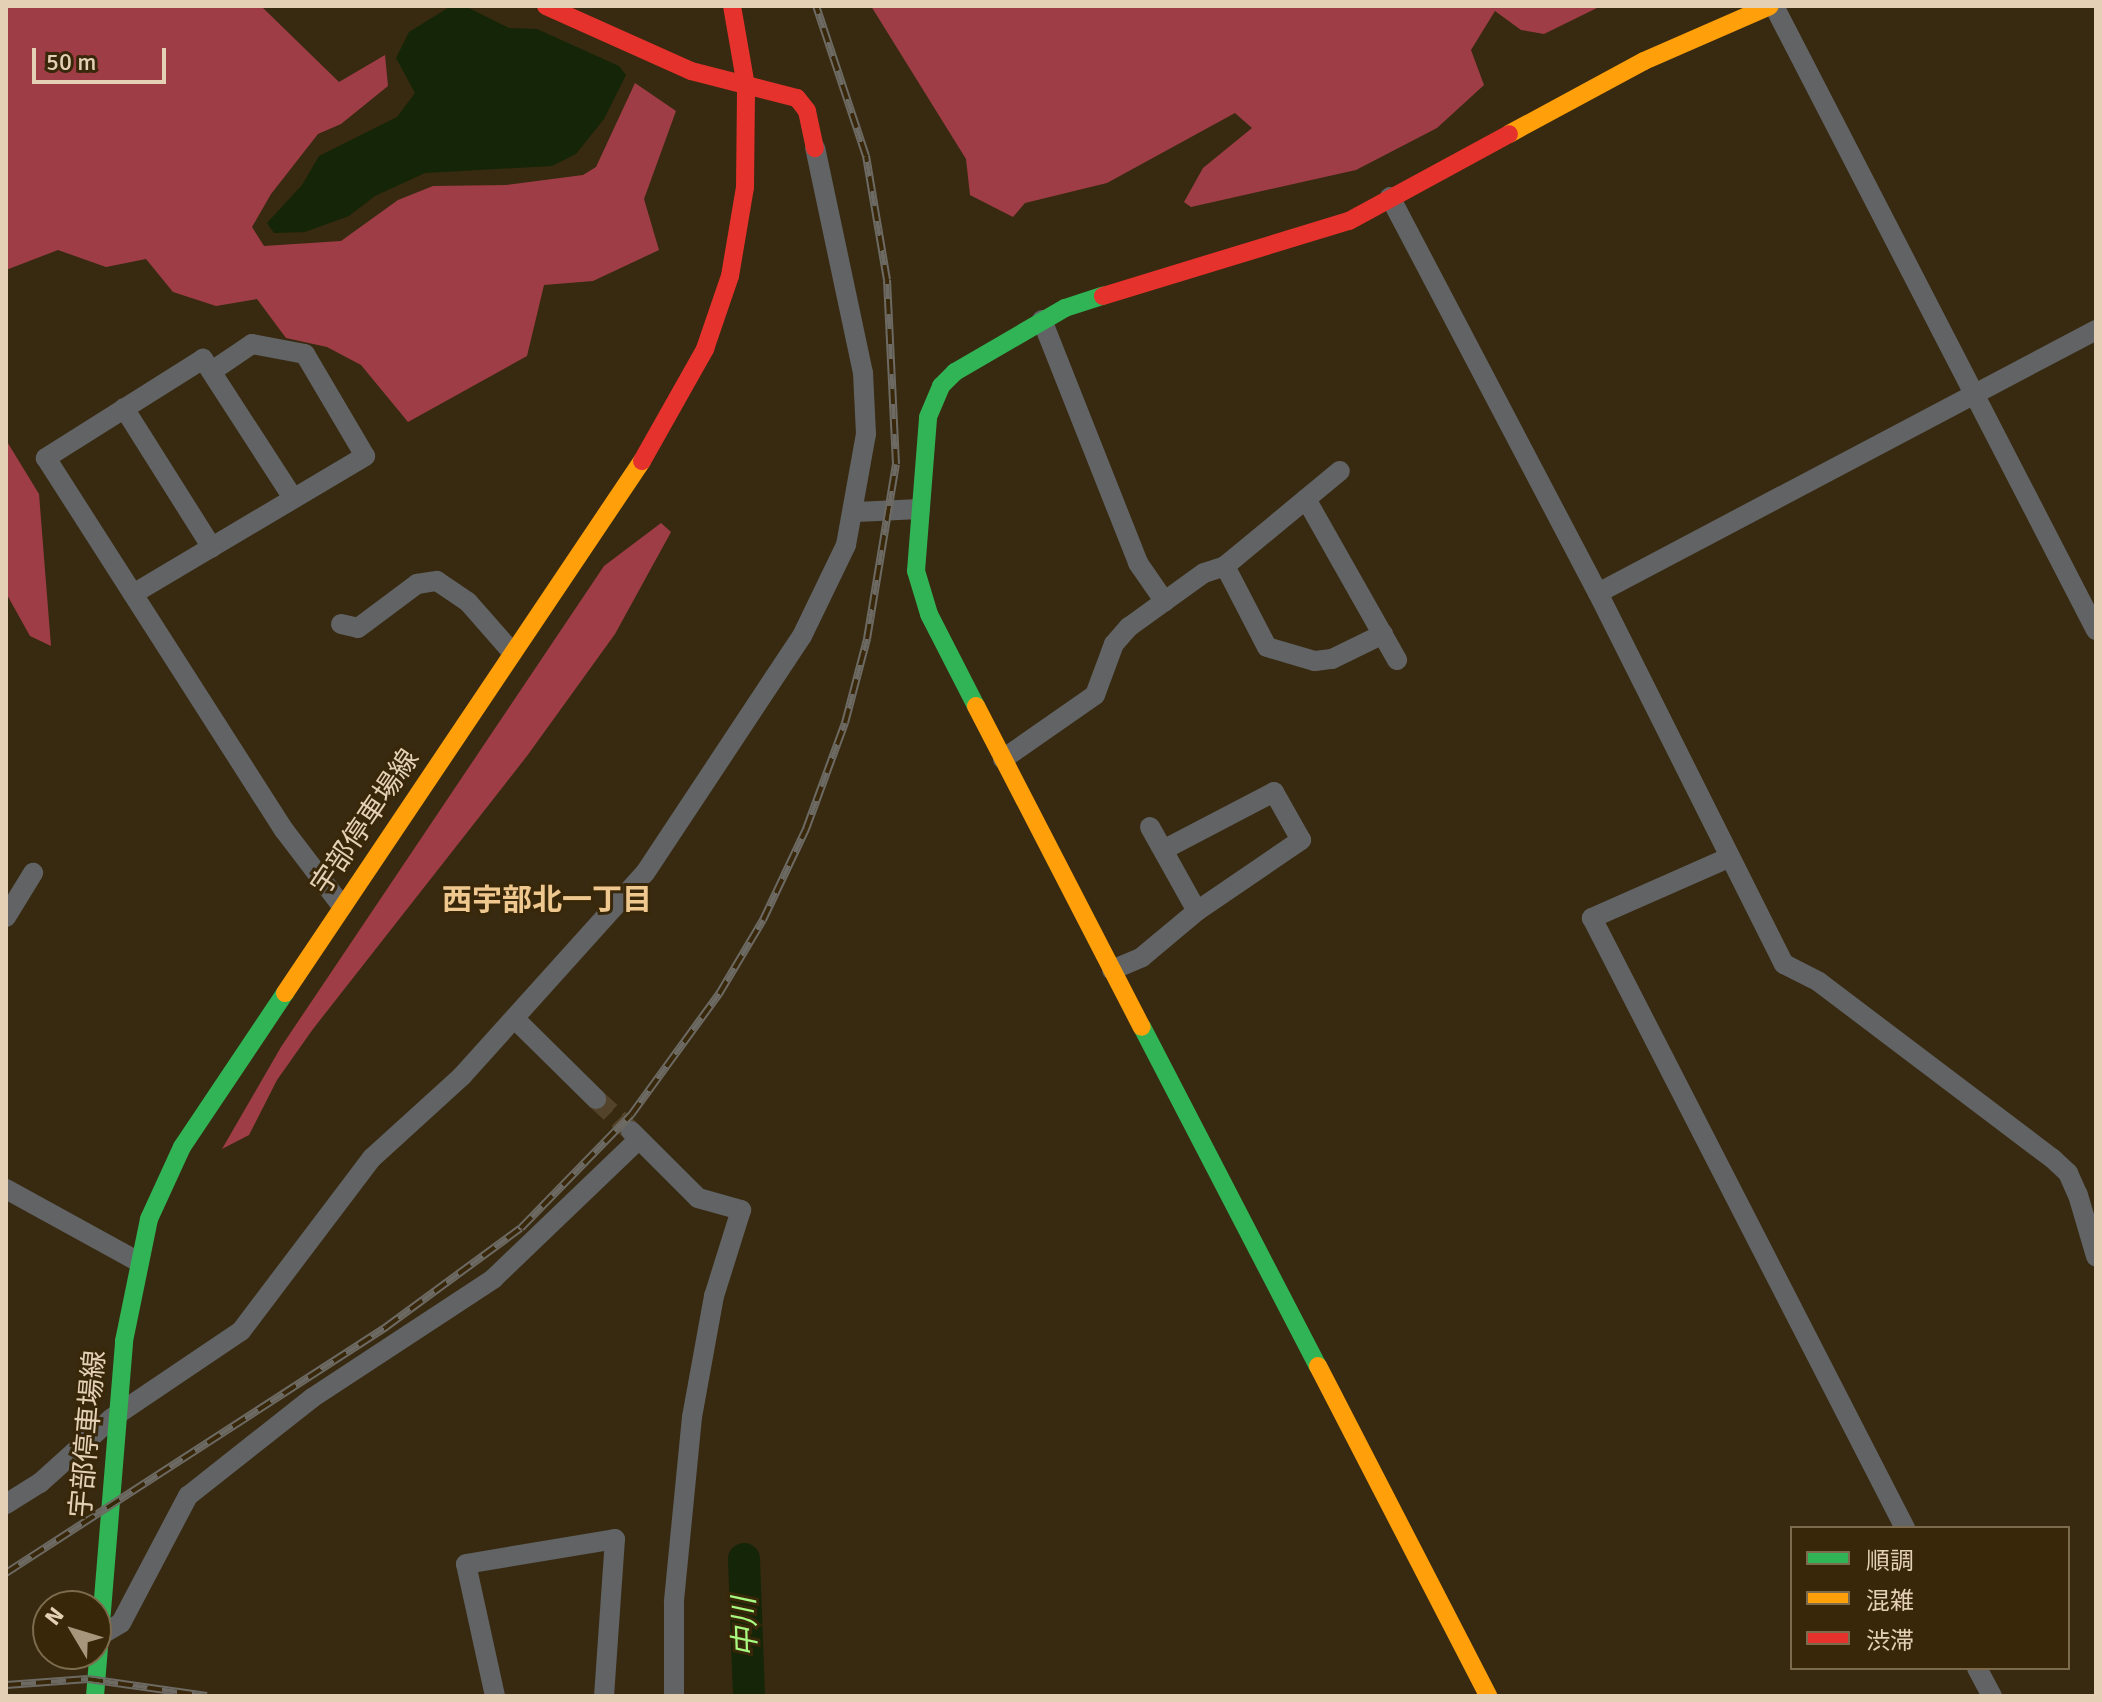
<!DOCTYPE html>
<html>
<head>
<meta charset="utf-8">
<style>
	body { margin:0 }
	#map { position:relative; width:2102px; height:1702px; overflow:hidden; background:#382a11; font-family:Signika,"Noto Sans JP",sans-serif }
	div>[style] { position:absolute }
	.forest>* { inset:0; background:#9e3d46 }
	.water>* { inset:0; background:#152507 }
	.river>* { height:32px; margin:-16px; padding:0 16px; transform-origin:16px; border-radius:16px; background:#152507 }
	.street-tunnel>* { height:20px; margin-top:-10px; transform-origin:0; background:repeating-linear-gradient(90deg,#52432a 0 20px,transparent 0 30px) }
	.street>* { height:20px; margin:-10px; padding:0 10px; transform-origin:10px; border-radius:10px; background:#616365 }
	.fast>* { height:18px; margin:-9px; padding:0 9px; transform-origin:9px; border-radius:9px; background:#30b455 }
	.slow>* { height:18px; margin:-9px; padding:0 9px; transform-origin:9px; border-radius:9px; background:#ff9f0a }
	.jam>* { height:18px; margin:-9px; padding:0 9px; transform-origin:9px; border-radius:9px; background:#e5322d }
	.rail>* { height:8px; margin-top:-4px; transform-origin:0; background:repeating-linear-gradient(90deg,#392709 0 15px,#6d6a63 0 30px); box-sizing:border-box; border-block:2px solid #6d6a63 }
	span { translate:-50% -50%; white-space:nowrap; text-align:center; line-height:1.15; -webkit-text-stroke:6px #392709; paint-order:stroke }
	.street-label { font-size:28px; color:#e4d0b5 }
	.neighbourhood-label { font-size:30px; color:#efc88f; font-weight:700 }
	.water-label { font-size:30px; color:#a8fa81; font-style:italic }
	.frame { position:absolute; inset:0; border:8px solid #e4d0b5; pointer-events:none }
	.legend { position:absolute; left:1790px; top:1526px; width:280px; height:144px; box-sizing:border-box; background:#392709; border:2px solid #7d6b4e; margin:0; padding:10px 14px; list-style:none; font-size:24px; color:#e4d0b5 }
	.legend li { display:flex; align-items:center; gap:16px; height:40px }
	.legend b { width:40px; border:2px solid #7d6b4e }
	.north { position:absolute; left:32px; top:1590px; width:80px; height:80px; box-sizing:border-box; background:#392709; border:2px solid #7d6b4e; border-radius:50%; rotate:308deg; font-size:22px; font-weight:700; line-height:32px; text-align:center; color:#e4d0b5 }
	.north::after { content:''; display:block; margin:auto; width:28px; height:36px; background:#a8967c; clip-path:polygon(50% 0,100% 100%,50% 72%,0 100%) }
	.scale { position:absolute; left:32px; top:48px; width:134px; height:36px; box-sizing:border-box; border:4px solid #e4d0b5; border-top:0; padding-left:10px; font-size:24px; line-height:28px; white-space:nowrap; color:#e4d0b5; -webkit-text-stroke:6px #392709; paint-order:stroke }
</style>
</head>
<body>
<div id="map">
	<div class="forest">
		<i style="clip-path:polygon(6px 6px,261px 6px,339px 82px,385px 55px,388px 86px,341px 124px,318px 134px,271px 194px,252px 227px,264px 246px,341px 241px,398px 200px,433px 186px,506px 185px,583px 175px,596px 167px,635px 83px,676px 111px,644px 199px,659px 250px,593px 281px,544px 285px,527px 356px,408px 422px,361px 365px,327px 347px,286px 338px,257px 299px,216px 306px,173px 292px,146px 259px,106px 267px,58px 250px,6px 270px)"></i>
		<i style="clip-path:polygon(871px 6px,1601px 6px,1544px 34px,1521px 30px,1495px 11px,1471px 50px,1484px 85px,1437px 128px,1356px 170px,1191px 207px,1184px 202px,1203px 168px,1252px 128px,1235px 113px,1107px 183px,1025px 203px,1013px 217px,970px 195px,966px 159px)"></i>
		<i style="clip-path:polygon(6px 440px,39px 494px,51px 646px,30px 636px,6px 593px)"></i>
		<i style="clip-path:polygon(661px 523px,671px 532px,615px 634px,527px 756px,313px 1029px,277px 1080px,249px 1135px,222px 1149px,281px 1047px,604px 566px)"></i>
	</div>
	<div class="water">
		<i style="clip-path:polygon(451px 6px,465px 6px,509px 28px,537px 29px,619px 66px,626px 75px,604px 119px,576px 154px,552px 166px,425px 173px,375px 196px,349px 216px,305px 232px,274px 233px,267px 223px,302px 185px,319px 156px,397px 117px,415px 93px,396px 58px,409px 32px)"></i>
	</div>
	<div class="river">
		<i style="left:744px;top:1559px;width:137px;rotate:87.9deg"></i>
	</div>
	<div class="street-tunnel">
		<i style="left:596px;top:1099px;width:47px;rotate:42.4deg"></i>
	</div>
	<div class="street">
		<i style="left:1774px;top:6px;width:702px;rotate:62.71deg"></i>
		<i style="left:1390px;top:197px;width:447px;rotate:62.3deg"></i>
		<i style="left:1598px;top:593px;width:415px;rotate:63.4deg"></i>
		<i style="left:1784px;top:964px;width:39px;rotate:27deg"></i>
		<i style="left:1819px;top:982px;width:292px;rotate:37.1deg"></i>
		<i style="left:2052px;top:1158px;width:22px;rotate:43deg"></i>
		<i style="left:2068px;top:1173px;width:24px;rotate:66deg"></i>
		<i style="left:2078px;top:1195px;width:64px;rotate:73.6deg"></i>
		<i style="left:1042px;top:320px;width:261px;rotate:68.4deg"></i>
		<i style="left:1138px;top:563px;width:47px;rotate:55.3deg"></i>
		<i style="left:124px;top:408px;width:165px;rotate:57.8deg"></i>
		<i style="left:293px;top:498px;width:166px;rotate:-122.9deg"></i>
		<i style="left:203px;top:359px;width:186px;rotate:147.8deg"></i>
		<i style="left:46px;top:458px;width:442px;rotate:57.4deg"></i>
		<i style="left:284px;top:830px;width:96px;rotate:52.7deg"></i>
		<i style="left:1306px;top:499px;width:185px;rotate:60.5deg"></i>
		<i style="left:856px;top:512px;width:64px;rotate:-2.7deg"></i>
		<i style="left:1225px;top:566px;width:91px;rotate:62.6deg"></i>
		<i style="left:1267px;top:647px;width:50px;rotate:16.3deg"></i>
		<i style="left:1315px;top:661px;width:17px;rotate:-7deg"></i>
		<i style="left:1332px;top:659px;width:57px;rotate:-26.1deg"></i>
		<i style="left:1598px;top:593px;width:563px;rotate:-27.84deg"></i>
		<i style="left:133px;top:594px;width:270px;rotate:-30.7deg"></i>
		<i style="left:365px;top:456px;width:118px;rotate:-120.5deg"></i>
		<i style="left:305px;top:354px;width:54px;rotate:-169.3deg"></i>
		<i style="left:252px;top:344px;width:48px;rotate:146deg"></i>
		<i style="left:341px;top:624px;width:17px;rotate:13deg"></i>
		<i style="left:358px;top:628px;width:74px;rotate:-36.7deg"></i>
		<i style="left:417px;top:584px;width:20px;rotate:-9deg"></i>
		<i style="left:437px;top:581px;width:37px;rotate:34deg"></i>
		<i style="left:468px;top:602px;width:67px;rotate:48.7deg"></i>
		<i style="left:1003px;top:759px;width:112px;rotate:-34.8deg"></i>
		<i style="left:1095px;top:695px;width:54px;rotate:-69.6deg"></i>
		<i style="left:1114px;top:644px;width:23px;rotate:-49deg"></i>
		<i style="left:1129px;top:627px;width:92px;rotate:-35.8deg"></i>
		<i style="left:1204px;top:573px;width:22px;rotate:-18deg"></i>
		<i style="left:1225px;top:566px;width:149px;rotate:-39.6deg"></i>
		<i style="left:1150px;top:827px;width:96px;rotate:60.8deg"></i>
		<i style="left:1728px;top:858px;width:149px;rotate:156.2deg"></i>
		<i style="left:1592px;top:918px;width:686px;rotate:62.84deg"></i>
		<i style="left:6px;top:917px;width:52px;rotate:-58.5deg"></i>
		<i style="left:1112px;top:970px;width:33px;rotate:-23deg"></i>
		<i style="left:1142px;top:957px;width:72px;rotate:-39.9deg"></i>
		<i style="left:1197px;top:911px;width:126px;rotate:-34.3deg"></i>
		<i style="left:1301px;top:840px;width:55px;rotate:-119.4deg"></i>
		<i style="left:1274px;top:792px;width:125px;rotate:152.4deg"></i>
		<i style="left:515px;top:1019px;width:114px;rotate:44.6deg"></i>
		<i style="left:631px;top:1131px;width:95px;rotate:45deg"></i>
		<i style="left:698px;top:1198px;width:45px;rotate:15.6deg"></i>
		<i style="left:741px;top:1210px;width:90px;rotate:107.4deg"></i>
		<i style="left:714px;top:1296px;width:123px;rotate:100.3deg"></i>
		<i style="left:692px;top:1417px;width:186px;rotate:95.6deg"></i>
		<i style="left:674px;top:1602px;width:94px;rotate:90deg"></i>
		<i style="left:6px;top:1189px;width:149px;rotate:28.8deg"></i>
		<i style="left:6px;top:1504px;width:40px;rotate:-32deg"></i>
		<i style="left:40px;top:1483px;width:97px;rotate:-42.1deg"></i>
		<i style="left:112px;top:1418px;width:156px;rotate:-34deg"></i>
		<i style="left:241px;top:1331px;width:217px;rotate:-52.9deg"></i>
		<i style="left:372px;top:1158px;width:122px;rotate:-42.3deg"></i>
		<i style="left:462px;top:1076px;width:273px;rotate:-48deg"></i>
		<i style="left:645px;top:873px;width:284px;rotate:-56.5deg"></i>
		<i style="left:802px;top:636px;width:101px;rotate:-64.2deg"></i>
		<i style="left:846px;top:545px;width:113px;rotate:-79.8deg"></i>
		<i style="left:866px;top:434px;width:61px;rotate:-92.8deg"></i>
		<i style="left:863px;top:373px;width:230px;rotate:-102deg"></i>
		<i style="left:101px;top:1635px;width:23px;rotate:-31deg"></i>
		<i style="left:121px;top:1623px;width:144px;rotate:-62.2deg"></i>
		<i style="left:188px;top:1496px;width:158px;rotate:-38.3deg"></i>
		<i style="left:312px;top:1398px;width:217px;rotate:-33.3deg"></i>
		<i style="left:493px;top:1279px;width:202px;rotate:-43.8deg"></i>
		<i style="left:1977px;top:1668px;width:32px;rotate:62deg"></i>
		<i style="left:495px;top:1696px;width:135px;rotate:-102.4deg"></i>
		<i style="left:466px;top:1564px;width:151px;rotate:-9.5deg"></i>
		<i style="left:615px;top:1539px;width:157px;rotate:94deg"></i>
	</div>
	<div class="fast">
		<i style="left:976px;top:706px;width:103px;rotate:-117.1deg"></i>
		<i style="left:929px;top:614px;width:45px;rotate:-106.8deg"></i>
		<i style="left:916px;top:571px;width:154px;rotate:-85.5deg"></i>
		<i style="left:928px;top:417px;width:34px;rotate:-67deg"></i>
		<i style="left:941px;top:386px;width:20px;rotate:-45deg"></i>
		<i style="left:955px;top:372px;width:127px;rotate:-30.2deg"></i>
		<i style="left:1065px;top:308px;width:40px;rotate:-18deg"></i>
		<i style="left:1142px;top:1027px;width:382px;rotate:62.6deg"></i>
		<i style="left:95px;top:1696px;width:356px;rotate:-85.3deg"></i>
		<i style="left:124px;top:1341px;width:125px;rotate:-78.4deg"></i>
		<i style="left:149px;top:1219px;width:79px;rotate:-65.4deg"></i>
		<i style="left:182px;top:1147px;width:185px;rotate:-56.2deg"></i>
	</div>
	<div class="slow">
		<i style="left:1509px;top:134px;width:153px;rotate:-28.4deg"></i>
		<i style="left:1644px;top:61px;width:137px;rotate:-23.6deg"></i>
		<i style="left:976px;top:706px;width:361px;rotate:62.7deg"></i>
		<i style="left:285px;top:993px;width:641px;rotate:-56.14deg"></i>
		<i style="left:1318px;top:1366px;width:371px;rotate:62.7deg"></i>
	</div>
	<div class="jam">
		<i style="left:546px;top:6px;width:159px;rotate:24.1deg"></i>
		<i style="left:691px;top:71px;width:109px;rotate:14.3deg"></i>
		<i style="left:797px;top:98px;width:16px;rotate:52deg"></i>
		<i style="left:807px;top:111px;width:38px;rotate:78deg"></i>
		<i style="left:1103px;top:296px;width:257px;rotate:-17deg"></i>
		<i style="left:1349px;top:221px;width:182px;rotate:-28.5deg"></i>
		<i style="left:642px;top:461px;width:129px;rotate:-60.6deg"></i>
		<i style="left:705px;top:349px;width:77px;rotate:-71.1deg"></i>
		<i style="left:730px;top:276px;width:90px;rotate:-80.4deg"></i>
		<i style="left:745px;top:187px;width:101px;rotate:-89.4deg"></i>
		<i style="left:746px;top:86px;width:81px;rotate:-99.9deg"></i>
	</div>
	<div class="rail">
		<i style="left:6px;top:1573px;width:453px;rotate:-32.9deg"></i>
		<i style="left:386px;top:1327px;width:167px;rotate:-36.3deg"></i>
		<i style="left:521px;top:1228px;width:158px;rotate:-45.8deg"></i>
		<i style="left:631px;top:1115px;width:150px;rotate:-54deg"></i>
		<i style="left:719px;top:994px;width:86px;rotate:-59.3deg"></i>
		<i style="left:763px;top:920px;width:101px;rotate:-64.7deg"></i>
		<i style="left:806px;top:829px;width:113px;rotate:-69.8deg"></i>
		<i style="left:845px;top:723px;width:87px;rotate:-75.3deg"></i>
		<i style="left:867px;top:639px;width:177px;rotate:-80.6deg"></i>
		<i style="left:896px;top:464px;width:184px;rotate:-92.8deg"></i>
		<i style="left:887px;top:280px;width:126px;rotate:-99.6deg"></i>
		<i style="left:866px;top:156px;width:158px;rotate:-108.4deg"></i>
		<i style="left:6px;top:1685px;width:82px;rotate:-4.2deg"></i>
		<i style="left:88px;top:1679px;width:120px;rotate:8.1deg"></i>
	</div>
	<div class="street-label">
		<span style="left:365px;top:822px;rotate:-56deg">宇部停車場線</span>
		<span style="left:88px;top:1434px;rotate:-85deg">宇部停車場線</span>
	</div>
	<div class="neighbourhood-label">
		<span style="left:547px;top:901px">西宇部北一丁目</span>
	</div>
	<div class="water-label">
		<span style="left:746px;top:1627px;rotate:-92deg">中川</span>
	</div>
	<div class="frame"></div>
	<ul class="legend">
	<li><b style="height:10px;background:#30b455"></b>順調</li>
	<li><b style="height:10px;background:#ff9f0a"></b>混雑</li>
	<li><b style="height:10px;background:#e5322d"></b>渋滞</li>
	</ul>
	<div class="north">N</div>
	<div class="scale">50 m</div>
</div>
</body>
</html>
